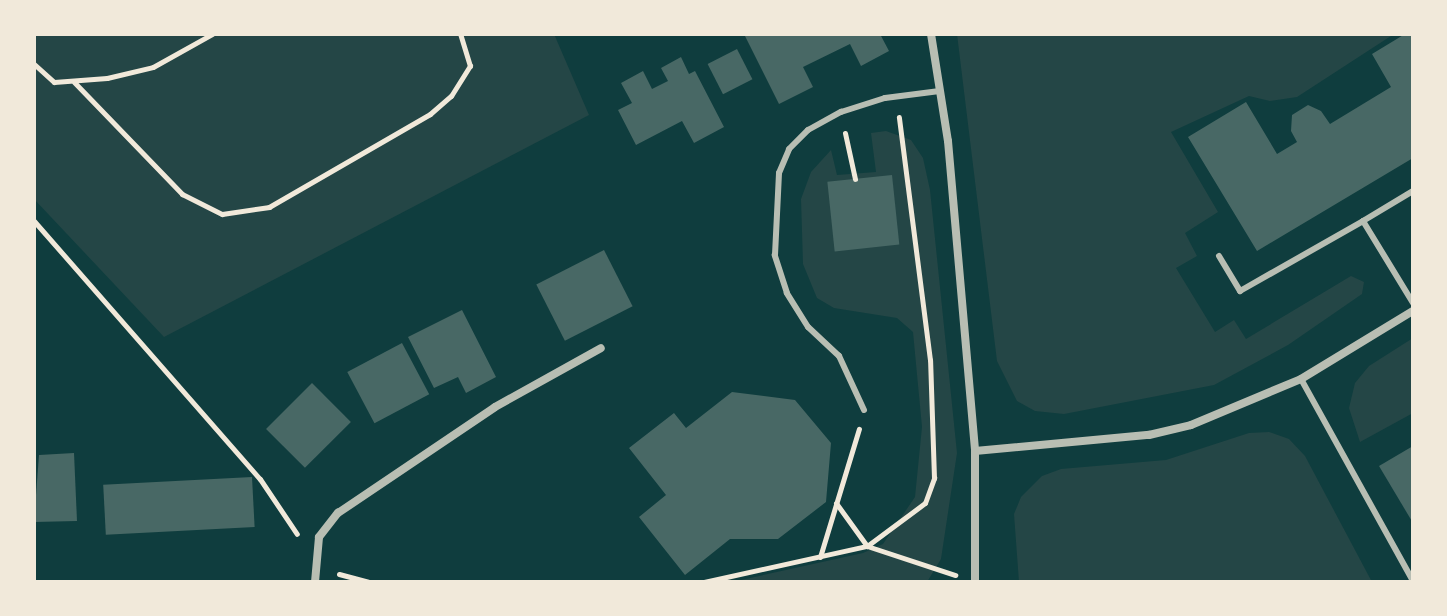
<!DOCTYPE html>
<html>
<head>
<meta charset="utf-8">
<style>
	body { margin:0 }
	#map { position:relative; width:1447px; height:616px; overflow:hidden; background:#0f3d3e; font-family:"Varela Round",sans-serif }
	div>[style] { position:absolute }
	.green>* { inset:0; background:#244646 }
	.building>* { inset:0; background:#486865; transform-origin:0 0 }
	.path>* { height:5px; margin:-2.5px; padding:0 2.5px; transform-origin:2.5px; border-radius:2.5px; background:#f1e9da }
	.service>* { height:6px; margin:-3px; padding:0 3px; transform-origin:3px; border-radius:3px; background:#b8beb3 }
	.minor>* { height:8px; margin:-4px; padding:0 4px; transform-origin:4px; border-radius:4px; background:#b8beb3 }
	span { translate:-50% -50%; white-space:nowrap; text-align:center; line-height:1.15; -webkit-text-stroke:6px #f1e9da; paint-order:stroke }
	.frame { position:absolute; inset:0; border:36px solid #f1e9da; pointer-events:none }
</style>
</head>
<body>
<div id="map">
	<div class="green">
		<i style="clip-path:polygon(34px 34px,554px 34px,589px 115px,164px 337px,34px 199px)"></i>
		<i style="clip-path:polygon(957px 34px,1394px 34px,1297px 97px,1270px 101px,1249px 96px,1171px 132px,1218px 212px,1185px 233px,1197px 256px,1176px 268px,1215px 332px,1234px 320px,1246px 339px,1351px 276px,1364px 282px,1362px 294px,1288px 345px,1214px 385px,1064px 414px,1035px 411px,1017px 401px,997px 361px)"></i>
		<i style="clip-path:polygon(871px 133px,886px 131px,911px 140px,923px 158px,930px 190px,957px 453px,941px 559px,927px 582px,732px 582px,863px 553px,883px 544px,915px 497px,922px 427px,913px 332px,897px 318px,834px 308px,817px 298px,803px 264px,801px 199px,811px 172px,831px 150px,837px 175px,876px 172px)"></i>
		<i style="clip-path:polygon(1413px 338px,1413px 413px,1360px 442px,1349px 408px,1355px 383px,1369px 366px)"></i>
		<i style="clip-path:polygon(1269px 432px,1289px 439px,1305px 456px,1372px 582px,1019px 582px,1014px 514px,1021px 497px,1042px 476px,1061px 469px,1166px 460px,1249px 433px)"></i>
	</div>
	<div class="building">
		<i style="clip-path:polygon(744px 34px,880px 34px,889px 51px,861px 66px,850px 44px,803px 67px,813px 87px,779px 104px)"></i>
		<i style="clip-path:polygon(1405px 34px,1413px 34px,1413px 158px,1257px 251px,1188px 137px,1246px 102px,1277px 154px,1297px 142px,1291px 131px,1292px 115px,1308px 105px,1321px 111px,1330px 124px,1391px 87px,1372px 54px)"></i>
		<i style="left:737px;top:49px;width:34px;height:33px;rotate:63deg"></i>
		<i style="clip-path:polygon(681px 57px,689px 74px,695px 71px,724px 127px,694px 143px,682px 121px,636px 145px,618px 110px,632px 103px,621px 83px,643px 71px,652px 89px,668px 81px,661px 68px)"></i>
		<i style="left:892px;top:175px;width:70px;height:65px;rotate:84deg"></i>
		<i style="left:604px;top:250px;width:63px;height:76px;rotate:63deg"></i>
		<i style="clip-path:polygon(462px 310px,496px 377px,466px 393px,458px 377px,434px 388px,408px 337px)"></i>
		<i style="left:402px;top:343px;width:58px;height:62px;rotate:62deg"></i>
		<i style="left:312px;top:383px;width:55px;height:65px;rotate:45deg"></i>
		<i style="clip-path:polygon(732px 392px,795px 400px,831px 443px,826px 502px,778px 539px,730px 539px,685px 575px,639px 517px,666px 495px,629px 448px,674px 413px,686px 428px)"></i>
		<i style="clip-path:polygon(1413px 446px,1413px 523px,1379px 466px)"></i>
		<i style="clip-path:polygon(74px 453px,77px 521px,34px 522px,39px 455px)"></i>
		<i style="left:252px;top:477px;width:50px;height:149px;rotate:87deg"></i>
	</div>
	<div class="path">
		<i style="left:34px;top:64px;width:27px;rotate:42deg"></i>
		<i style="left:54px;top:82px;width:53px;rotate:-4.3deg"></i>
		<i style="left:107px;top:78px;width:47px;rotate:-13.4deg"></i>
		<i style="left:153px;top:67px;width:68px;rotate:-29.2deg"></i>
		<i style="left:74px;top:82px;width:156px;rotate:46deg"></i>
		<i style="left:182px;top:194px;width:45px;rotate:26.6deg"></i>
		<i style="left:222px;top:214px;width:48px;rotate:-8.5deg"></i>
		<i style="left:269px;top:207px;width:186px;rotate:-30deg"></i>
		<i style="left:430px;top:114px;width:28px;rotate:-41deg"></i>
		<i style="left:451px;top:96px;width:36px;rotate:-58deg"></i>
		<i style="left:470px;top:66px;width:34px;rotate:-107deg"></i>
		<i style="left:845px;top:133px;width:47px;rotate:77.7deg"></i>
		<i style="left:34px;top:221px;width:343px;rotate:48.8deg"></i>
		<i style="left:260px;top:479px;width:66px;rotate:56.1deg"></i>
		<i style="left:836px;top:503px;width:53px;rotate:54.2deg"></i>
		<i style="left:867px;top:546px;width:93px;rotate:18.2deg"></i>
		<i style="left:820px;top:557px;width:134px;rotate:-73.1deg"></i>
		<i style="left:339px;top:574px;width:30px;rotate:15deg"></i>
		<i style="left:704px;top:582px;width:167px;rotate:-12.5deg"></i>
		<i style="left:867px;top:546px;width:72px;rotate:-36.6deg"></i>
		<i style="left:925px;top:503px;width:27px;rotate:-70deg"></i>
		<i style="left:934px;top:478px;width:118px;rotate:-91.9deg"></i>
		<i style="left:930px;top:360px;width:245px;rotate:-97.3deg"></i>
	</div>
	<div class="service">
		<i style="left:1363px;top:221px;width:58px;rotate:-31deg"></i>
		<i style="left:1219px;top:256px;width:41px;rotate:59deg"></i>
		<i style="left:1240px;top:291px;width:142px;rotate:-29.6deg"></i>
		<i style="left:1363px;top:221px;width:96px;rotate:58.6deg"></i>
		<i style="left:1301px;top:379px;width:231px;rotate:61deg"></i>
		<i style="left:864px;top:410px;width:60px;rotate:-114.8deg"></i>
		<i style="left:839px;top:356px;width:42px;rotate:-136.9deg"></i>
		<i style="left:808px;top:327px;width:40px;rotate:-122deg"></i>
		<i style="left:787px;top:293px;width:40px;rotate:-108deg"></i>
		<i style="left:775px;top:255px;width:82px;rotate:-87.2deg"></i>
		<i style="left:779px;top:173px;width:26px;rotate:-67deg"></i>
		<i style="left:789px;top:149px;width:27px;rotate:-45deg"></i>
		<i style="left:808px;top:130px;width:38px;rotate:-29deg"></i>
		<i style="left:841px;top:112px;width:46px;rotate:-17.7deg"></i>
		<i style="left:885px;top:98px;width:55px;rotate:-7.3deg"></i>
	</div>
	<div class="minor">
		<i style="left:931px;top:34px;width:108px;rotate:81deg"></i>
		<i style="left:948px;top:141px;width:311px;rotate:85deg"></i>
		<i style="left:975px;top:451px;width:131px;rotate:90deg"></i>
		<i style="left:975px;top:451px;width:175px;rotate:-5.3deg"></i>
		<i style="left:1149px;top:435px;width:43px;rotate:-13.4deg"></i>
		<i style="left:1191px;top:425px;width:119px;rotate:-22.7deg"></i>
		<i style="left:1301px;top:379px;width:131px;rotate:-31.3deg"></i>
		<i style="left:315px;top:582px;width:45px;rotate:-84.9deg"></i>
		<i style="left:319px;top:537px;width:31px;rotate:-52deg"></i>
		<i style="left:338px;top:513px;width:189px;rotate:-34deg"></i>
		<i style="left:495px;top:407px;width:121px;rotate:-29.1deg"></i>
	</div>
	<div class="frame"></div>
</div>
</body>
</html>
